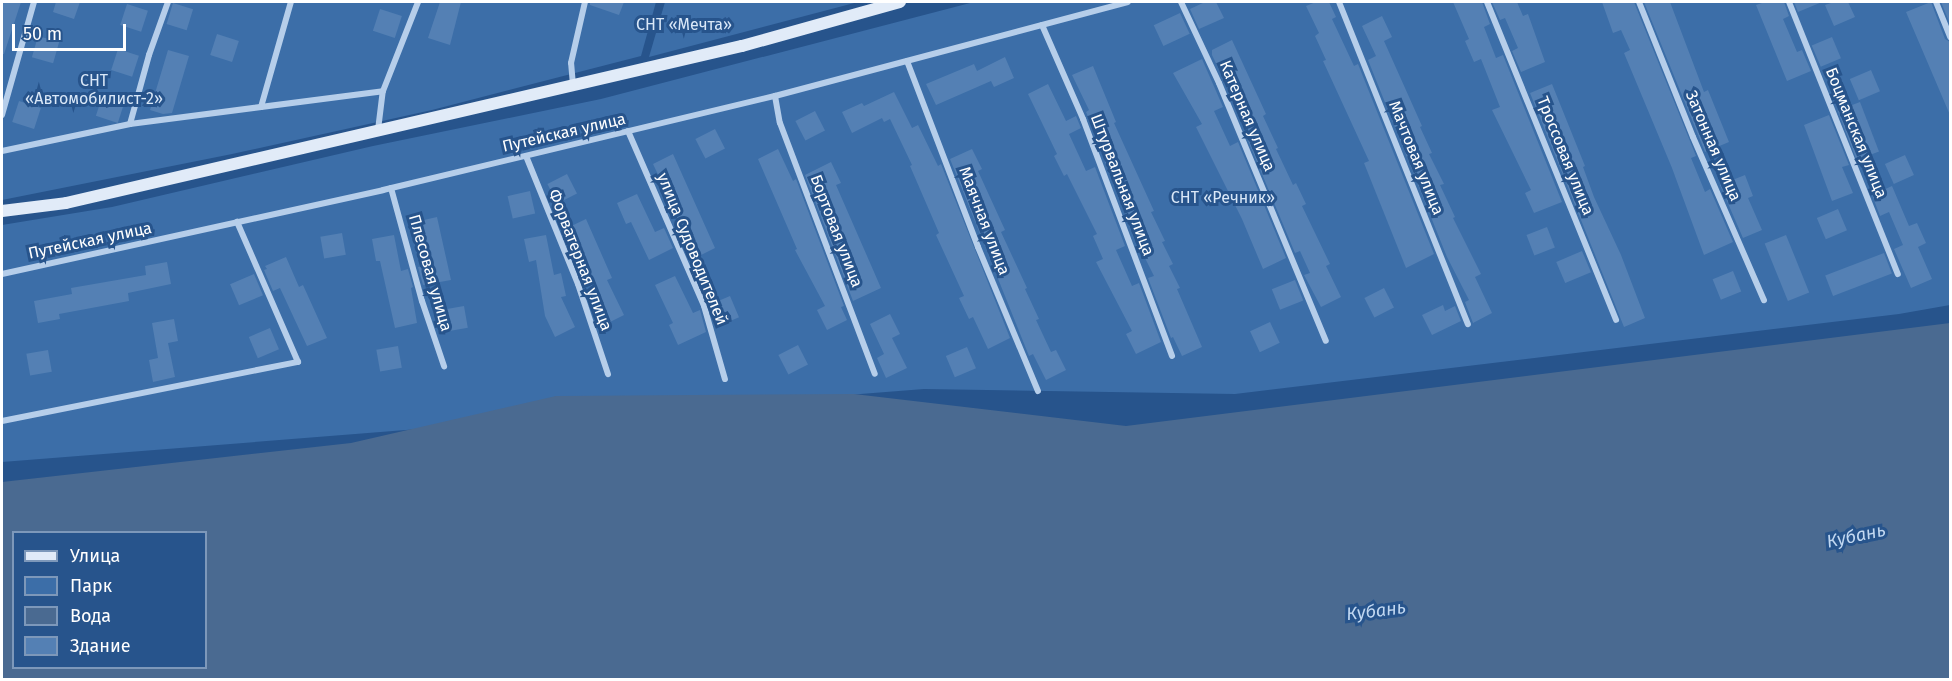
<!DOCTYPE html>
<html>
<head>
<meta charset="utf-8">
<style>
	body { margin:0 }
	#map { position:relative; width:1952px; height:681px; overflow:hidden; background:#27548c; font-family:"Fira Sans",sans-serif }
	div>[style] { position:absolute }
	.green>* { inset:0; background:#3c6ea8 }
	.water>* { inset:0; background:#4a6a91 }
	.building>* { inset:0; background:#5480b4; transform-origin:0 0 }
	.street>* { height:6px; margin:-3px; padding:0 3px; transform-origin:3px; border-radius:3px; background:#b6ceea }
	.secondary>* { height:12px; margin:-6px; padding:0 6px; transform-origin:6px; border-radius:6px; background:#e1ebf8 }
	span { translate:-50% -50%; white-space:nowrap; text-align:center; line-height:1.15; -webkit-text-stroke:6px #27548c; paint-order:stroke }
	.park-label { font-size:16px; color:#dae8f8 }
	.street-label { font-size:16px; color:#fff }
	.water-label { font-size:18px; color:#c2d8f1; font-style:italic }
	.frame { position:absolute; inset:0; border:3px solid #fff; pointer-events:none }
	.legend { position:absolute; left:12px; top:531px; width:195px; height:138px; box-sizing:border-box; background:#27548c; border:2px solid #7d98ba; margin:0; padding:8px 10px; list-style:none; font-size:18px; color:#fff }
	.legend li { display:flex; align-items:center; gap:12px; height:30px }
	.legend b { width:30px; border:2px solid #7d98ba }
	.scale { position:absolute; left:12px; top:24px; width:114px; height:27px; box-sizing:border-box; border:3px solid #fff; border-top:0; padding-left:8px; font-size:18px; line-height:21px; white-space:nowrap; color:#fff; -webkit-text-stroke:4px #27548c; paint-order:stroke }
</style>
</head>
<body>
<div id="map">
	<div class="green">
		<i style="clip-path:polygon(2px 2px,656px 2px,641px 56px,432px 110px,232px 154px,2px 200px)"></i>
		<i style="clip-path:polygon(665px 2px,858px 2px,649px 57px)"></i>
		<i style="clip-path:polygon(974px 2px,1950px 2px,1950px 305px,1899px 314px,1235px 394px,924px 389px,2px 462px,2px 225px,112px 207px,373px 146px,601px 99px)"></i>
	</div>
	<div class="water">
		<i style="clip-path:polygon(evenodd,1950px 323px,1950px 679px,2px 679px,2px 482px,351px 443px,556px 396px,854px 394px,1126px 426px,1950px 323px,14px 532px,206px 532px,206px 668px,14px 668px,14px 532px)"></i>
	</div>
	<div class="building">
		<i style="clip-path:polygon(2px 2px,21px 2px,4px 54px,2px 54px)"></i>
		<i style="clip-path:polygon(56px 2px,80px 2px,74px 19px,53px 12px)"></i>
		<i style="clip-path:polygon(440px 2px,461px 2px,450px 45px,428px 38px)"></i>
		<i style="clip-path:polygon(590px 2px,624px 2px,619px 15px,590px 5px)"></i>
		<i style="clip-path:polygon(1205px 2px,1216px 2px,1224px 18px,1199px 29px,1190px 9px)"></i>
		<i style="clip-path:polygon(1316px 2px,1329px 2px,1336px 17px,1332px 19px,1354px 66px,1358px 64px,1434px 254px,1406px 268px,1364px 163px,1369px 161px,1323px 61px,1326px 60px,1315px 36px,1319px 33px,1306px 6px)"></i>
		<i style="clip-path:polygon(1453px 2px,1482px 2px,1490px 24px,1484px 27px,1496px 58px,1503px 55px,1562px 202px,1534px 213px,1525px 193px,1531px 190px,1492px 110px,1500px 107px,1481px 59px,1474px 62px,1465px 41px,1469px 39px)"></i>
		<i style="clip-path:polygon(1492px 2px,1517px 2px,1523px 16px,1528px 14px,1545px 62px,1521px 72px,1512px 51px,1518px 48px,1505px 18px,1500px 20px)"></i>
		<i style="clip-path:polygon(1602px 2px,1634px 2px,1696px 156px,1691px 158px,1705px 192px,1710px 189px,1733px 242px,1704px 255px,1672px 168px,1624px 53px,1630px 50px,1621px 30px,1613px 33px)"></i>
		<i style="clip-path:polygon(1644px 2px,1670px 2px,1704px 92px,1708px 90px,1729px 142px,1705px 152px)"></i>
		<i style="clip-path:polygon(1765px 2px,1784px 2px,1789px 16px,1783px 19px,1797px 52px,1802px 50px,1811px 71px,1787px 81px,1756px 5px)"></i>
		<i style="clip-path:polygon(1794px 2px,1822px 2px,1798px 12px)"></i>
		<i style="clip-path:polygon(1834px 2px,1848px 2px,1855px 17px,1834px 26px,1825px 5px)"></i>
		<i style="clip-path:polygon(1931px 2px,1945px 39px,1950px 42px,1950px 115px,1906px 12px)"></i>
		<i style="clip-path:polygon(1941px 2px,1950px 2px,1950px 24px)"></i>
		<i style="left:173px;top:3px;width:21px;height:22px;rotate:17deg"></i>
		<i style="left:127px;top:4px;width:22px;height:22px;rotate:18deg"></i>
		<i style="left:380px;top:9px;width:23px;height:23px;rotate:18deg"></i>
		<i style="left:1180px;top:13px;width:23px;height:29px;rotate:65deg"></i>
		<i style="clip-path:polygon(1382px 16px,1392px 37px,1384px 41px,1422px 126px,1420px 127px,1432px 153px,1429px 154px,1444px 184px,1440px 185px,1455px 217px,1453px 218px,1481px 274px,1475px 277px,1492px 313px,1473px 323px,1465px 302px,1469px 300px,1447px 257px,1368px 60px,1376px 56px,1362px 26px)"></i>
		<i style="left:217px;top:34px;width:23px;height:22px;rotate:18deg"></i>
		<i style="left:38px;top:36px;width:22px;height:22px;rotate:16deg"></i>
		<i style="left:1832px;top:37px;width:23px;height:22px;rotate:67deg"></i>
		<i style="clip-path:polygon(1232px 40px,1266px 114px,1263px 116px,1278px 148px,1276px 149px,1293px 185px,1296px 183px,1306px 204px,1302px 206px,1330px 264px,1326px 266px,1341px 297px,1321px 307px,1304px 275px,1310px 273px,1300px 251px,1295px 253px,1247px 138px,1251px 136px,1212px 55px,1212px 50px)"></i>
		<i style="left:118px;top:49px;width:22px;height:22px;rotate:18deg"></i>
		<i style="clip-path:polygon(168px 50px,189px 56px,172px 113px,163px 114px,150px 110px)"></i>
		<i style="clip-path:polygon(1005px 57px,1014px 78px,994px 87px,991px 81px,936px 105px,926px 84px,974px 64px,977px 71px)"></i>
		<i style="clip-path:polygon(1202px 59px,1223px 107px,1214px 111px,1230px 146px,1238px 142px,1286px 258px,1263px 269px,1242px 219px,1196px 127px,1202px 124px,1173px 73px)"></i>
		<i style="clip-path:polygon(1093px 66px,1116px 122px,1114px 123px,1154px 211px,1151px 212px,1165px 241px,1162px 242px,1173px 264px,1169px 266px,1180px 288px,1177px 289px,1202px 347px,1182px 356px,1173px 337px,1171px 338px,1148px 278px,1154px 276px,1136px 240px,1135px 241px,1105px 162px,1107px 161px,1086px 112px,1089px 110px,1072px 75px)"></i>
		<i style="left:1871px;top:70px;width:23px;height:23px;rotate:67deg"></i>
		<i style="clip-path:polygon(1048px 84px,1066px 121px,1076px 116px,1081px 128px,1069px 134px,1086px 171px,1095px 167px,1125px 246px,1116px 250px,1132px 286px,1139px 283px,1161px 342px,1136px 354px,1126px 334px,1132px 331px,1096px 262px,1103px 259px,1093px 236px,1097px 234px,1067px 174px,1064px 176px,1054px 156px,1057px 154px,1028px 94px)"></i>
		<i style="clip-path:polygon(1552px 84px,1585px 166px,1583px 167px,1594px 197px,1621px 255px,1645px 318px,1624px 327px,1530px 93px)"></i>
		<i style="clip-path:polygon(894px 92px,912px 128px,918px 125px,938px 166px,941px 164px,1010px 338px,988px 349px,973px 317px,969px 319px,959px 298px,964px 296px,936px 235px,939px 233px,910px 166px,912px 165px,890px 119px,884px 122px,882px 118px,852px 133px,842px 112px,862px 103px,864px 106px)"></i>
		<i style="left:103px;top:94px;width:23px;height:23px;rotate:18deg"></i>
		<i style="left:19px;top:101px;width:23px;height:22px;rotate:18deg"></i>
		<i style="left:1860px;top:102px;width:53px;height:24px;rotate:69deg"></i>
		<i style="left:815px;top:111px;width:22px;height:22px;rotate:63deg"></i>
		<i style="clip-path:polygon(1829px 115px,1849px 165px,1842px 167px,1853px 193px,1832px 201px,1804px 125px)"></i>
		<i style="left:715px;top:129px;width:22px;height:22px;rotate:63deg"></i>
		<i style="clip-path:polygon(778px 149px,793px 181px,796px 179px,844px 306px,841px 307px,847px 320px,827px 330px,817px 310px,825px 306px,795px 250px,797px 249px,758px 159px)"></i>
		<i style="clip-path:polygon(972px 149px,982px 169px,978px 171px,1005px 230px,1001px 232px,1027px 288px,1025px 289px,1039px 319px,1036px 320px,1051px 352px,1056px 350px,1066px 370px,1046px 380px,1033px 354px,1029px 356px,950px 159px)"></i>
		<i style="clip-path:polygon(673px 154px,715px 248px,695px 258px,687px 242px,683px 244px,674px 223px,678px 221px,669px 203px,671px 202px,653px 164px)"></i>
		<i style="left:1905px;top:155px;width:22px;height:22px;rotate:66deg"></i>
		<i style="clip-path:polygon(831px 162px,841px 183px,836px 185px,881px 288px,853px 301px,805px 175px)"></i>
		<i style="left:567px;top:174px;width:22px;height:22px;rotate:63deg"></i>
		<i style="clip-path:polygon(1745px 175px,1753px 196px,1748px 198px,1762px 230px,1743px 238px,1720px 185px)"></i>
		<i style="clip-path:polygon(1892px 186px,1909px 226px,1917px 223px,1926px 243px,1918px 247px,1932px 279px,1911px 288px,1894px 249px,1903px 245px,1889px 212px,1880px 216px,1872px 195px)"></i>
		<i style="left:530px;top:191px;width:23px;height:23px;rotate:77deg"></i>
		<i style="clip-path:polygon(637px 194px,655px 232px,664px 228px,673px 248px,649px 260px,631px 222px,626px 224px,617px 203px)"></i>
		<i style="left:1838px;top:209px;width:23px;height:23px;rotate:67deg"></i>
		<i style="clip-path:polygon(437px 217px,451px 280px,423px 285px,418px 267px,426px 266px,415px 222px)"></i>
		<i style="clip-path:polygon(586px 219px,612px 278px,607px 280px,624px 315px,604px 325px,594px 305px,599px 302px,565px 229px)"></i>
		<i style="left:1547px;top:227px;width:22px;height:22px;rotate:69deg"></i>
		<i style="left:342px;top:233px;width:22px;height:22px;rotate:80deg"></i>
		<i style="clip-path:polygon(394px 235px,401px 271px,408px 269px,413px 287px,411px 288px,417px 323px,395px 328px,380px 261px,376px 261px,372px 239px)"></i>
		<i style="clip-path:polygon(546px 235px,554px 275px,561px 273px,566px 296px,561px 297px,575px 327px,555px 337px,545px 316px,536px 260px,529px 262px,524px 239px)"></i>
		<i style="left:1786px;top:235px;width:62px;height:23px;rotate:68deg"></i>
		<i style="left:1582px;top:251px;width:23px;height:28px;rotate:67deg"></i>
		<i style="left:1884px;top:253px;width:22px;height:63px;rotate:69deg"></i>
		<i style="clip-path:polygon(286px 257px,299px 287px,303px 285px,327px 338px,307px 346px,280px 288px,273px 291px,264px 270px,267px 269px,265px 266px)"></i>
		<i style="clip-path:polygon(167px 262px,171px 284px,128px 293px,129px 301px,59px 314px,60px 319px,38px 323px,34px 301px,72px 294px,71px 288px,146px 275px,145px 266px)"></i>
		<i style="left:1733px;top:271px;width:22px;height:22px;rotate:68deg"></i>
		<i style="left:254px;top:274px;width:23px;height:26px;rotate:67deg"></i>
		<i style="clip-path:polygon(675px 276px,693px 313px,700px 310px,706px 332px,678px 345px,669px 325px,673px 323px,655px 285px)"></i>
		<i style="left:1295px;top:280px;width:22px;height:25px;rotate:68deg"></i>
		<i style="left:1384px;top:288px;width:22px;height:22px;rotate:63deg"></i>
		<i style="left:730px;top:296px;width:23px;height:23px;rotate:67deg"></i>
		<i style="clip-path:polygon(1443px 305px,1445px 311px,1455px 306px,1461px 321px,1432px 335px,1422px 315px)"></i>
		<i style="left:464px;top:306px;width:22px;height:23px;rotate:80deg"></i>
		<i style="clip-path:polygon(890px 314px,900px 334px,892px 338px,907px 368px,886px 378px,877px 358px,884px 354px,870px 324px)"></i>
		<i style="clip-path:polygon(174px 319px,178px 341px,168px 343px,175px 377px,153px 382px,149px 360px,158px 358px,152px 323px)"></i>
		<i style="left:1270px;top:322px;width:23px;height:22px;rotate:65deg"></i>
		<i style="left:270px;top:328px;width:23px;height:23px;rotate:67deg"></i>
		<i style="left:798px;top:345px;width:22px;height:22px;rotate:63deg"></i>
		<i style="left:398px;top:346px;width:22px;height:22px;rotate:80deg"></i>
		<i style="left:967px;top:347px;width:23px;height:23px;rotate:67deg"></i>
		<i style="left:48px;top:350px;width:22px;height:22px;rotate:80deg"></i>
	</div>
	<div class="street">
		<i style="left:1181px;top:2px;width:89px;rotate:64.9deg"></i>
		<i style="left:1219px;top:83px;width:279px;rotate:67.5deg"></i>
		<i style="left:1339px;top:2px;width:347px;rotate:68.2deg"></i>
		<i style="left:1487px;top:2px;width:343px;rotate:67.9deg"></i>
		<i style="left:1639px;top:2px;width:145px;rotate:68.2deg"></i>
		<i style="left:1693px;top:137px;width:178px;rotate:66.5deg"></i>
		<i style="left:1789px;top:2px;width:293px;rotate:68.2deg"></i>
		<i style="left:1936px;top:2px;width:38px;rotate:68deg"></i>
		<i style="left:1042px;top:25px;width:103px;rotate:66.4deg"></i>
		<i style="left:1083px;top:119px;width:253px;rotate:69.4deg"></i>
		<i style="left:907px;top:61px;width:199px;rotate:69.1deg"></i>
		<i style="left:978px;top:247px;width:156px;rotate:67.4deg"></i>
		<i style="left:573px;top:85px;width:22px;rotate:-95deg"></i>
		<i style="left:571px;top:63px;width:63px;rotate:-77.1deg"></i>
		<i style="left:775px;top:96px;width:27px;rotate:80deg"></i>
		<i style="left:780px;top:123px;width:268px;rotate:69.3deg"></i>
		<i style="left:261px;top:107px;width:109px;rotate:-74.1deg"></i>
		<i style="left:2px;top:115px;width:117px;rotate:-74.2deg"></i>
		<i style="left:130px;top:124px;width:72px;rotate:-74.6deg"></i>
		<i style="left:149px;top:55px;width:56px;rotate:-70.3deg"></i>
		<i style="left:378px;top:130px;width:39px;rotate:-83deg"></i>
		<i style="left:383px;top:91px;width:96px;rotate:-68.5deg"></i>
		<i style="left:628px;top:131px;width:191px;rotate:66.5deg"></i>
		<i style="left:704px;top:306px;width:76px;rotate:74deg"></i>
		<i style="left:2px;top:151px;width:131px;rotate:-11.9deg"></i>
		<i style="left:130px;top:124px;width:255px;rotate:-7.4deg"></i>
		<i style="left:526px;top:156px;width:138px;rotate:67.9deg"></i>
		<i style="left:578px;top:284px;width:95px;rotate:71.6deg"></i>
		<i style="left:391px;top:188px;width:117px;rotate:74.7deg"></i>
		<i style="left:422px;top:301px;width:69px;rotate:71.3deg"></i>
		<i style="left:2px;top:274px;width:390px;rotate:-12.4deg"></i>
		<i style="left:383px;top:190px;width:403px;rotate:-13.5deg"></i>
		<i style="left:775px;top:96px;width:365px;rotate:-14.9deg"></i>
		<i style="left:2px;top:421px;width:302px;rotate:-11.3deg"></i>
		<i style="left:298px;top:362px;width:153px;rotate:-113.5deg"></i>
	</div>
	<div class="secondary">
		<i style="left:2px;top:211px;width:64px;rotate:-7.1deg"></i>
		<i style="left:66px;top:203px;width:694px;rotate:-13.08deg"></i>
		<i style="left:742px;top:46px;width:164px;rotate:-15.6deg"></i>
	</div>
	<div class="park-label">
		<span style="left:684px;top:25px">СНТ «Мечта»</span>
		<span style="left:94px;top:90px">СНТ<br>«Автомобилист-2»</span>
		<span style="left:1223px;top:198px">СНТ «Речник»</span>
	</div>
	<div class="street-label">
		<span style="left:1247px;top:116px;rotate:67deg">Катерная улица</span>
		<span style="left:564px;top:133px;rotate:-13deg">Путейская улица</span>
		<span style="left:1856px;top:133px;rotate:68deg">Боцманская улица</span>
		<span style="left:1713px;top:146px;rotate:67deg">Затонная улица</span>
		<span style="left:1565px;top:156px;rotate:68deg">Троссовая улица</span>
		<span style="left:1416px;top:158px;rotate:68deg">Мачтовая улица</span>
		<span style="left:1122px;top:185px;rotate:69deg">Штурвальная улица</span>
		<span style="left:984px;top:221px;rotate:69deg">Маячная улица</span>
		<span style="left:836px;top:231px;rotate:69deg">Бортовая улица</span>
		<span style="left:90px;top:241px;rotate:-12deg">Путейская улица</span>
		<span style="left:692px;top:249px;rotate:68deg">улица Судоводителей</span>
		<span style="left:580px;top:260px;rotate:69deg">Форватерная улица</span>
		<span style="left:430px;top:273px;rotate:74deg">Плесовая улица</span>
	</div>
	<div class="water-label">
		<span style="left:1856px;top:536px;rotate:-12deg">Кубань</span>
		<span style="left:1376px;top:611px;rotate:-7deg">Кубань</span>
	</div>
	<div class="frame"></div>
	<ul class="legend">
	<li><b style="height:8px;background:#e1ebf8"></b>Улица</li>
	<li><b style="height:16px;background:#3c6ea8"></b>Парк</li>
	<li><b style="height:16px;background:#4a6a91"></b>Вода</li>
	<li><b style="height:16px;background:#5480b4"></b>Здание</li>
	</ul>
	<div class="scale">50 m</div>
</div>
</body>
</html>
